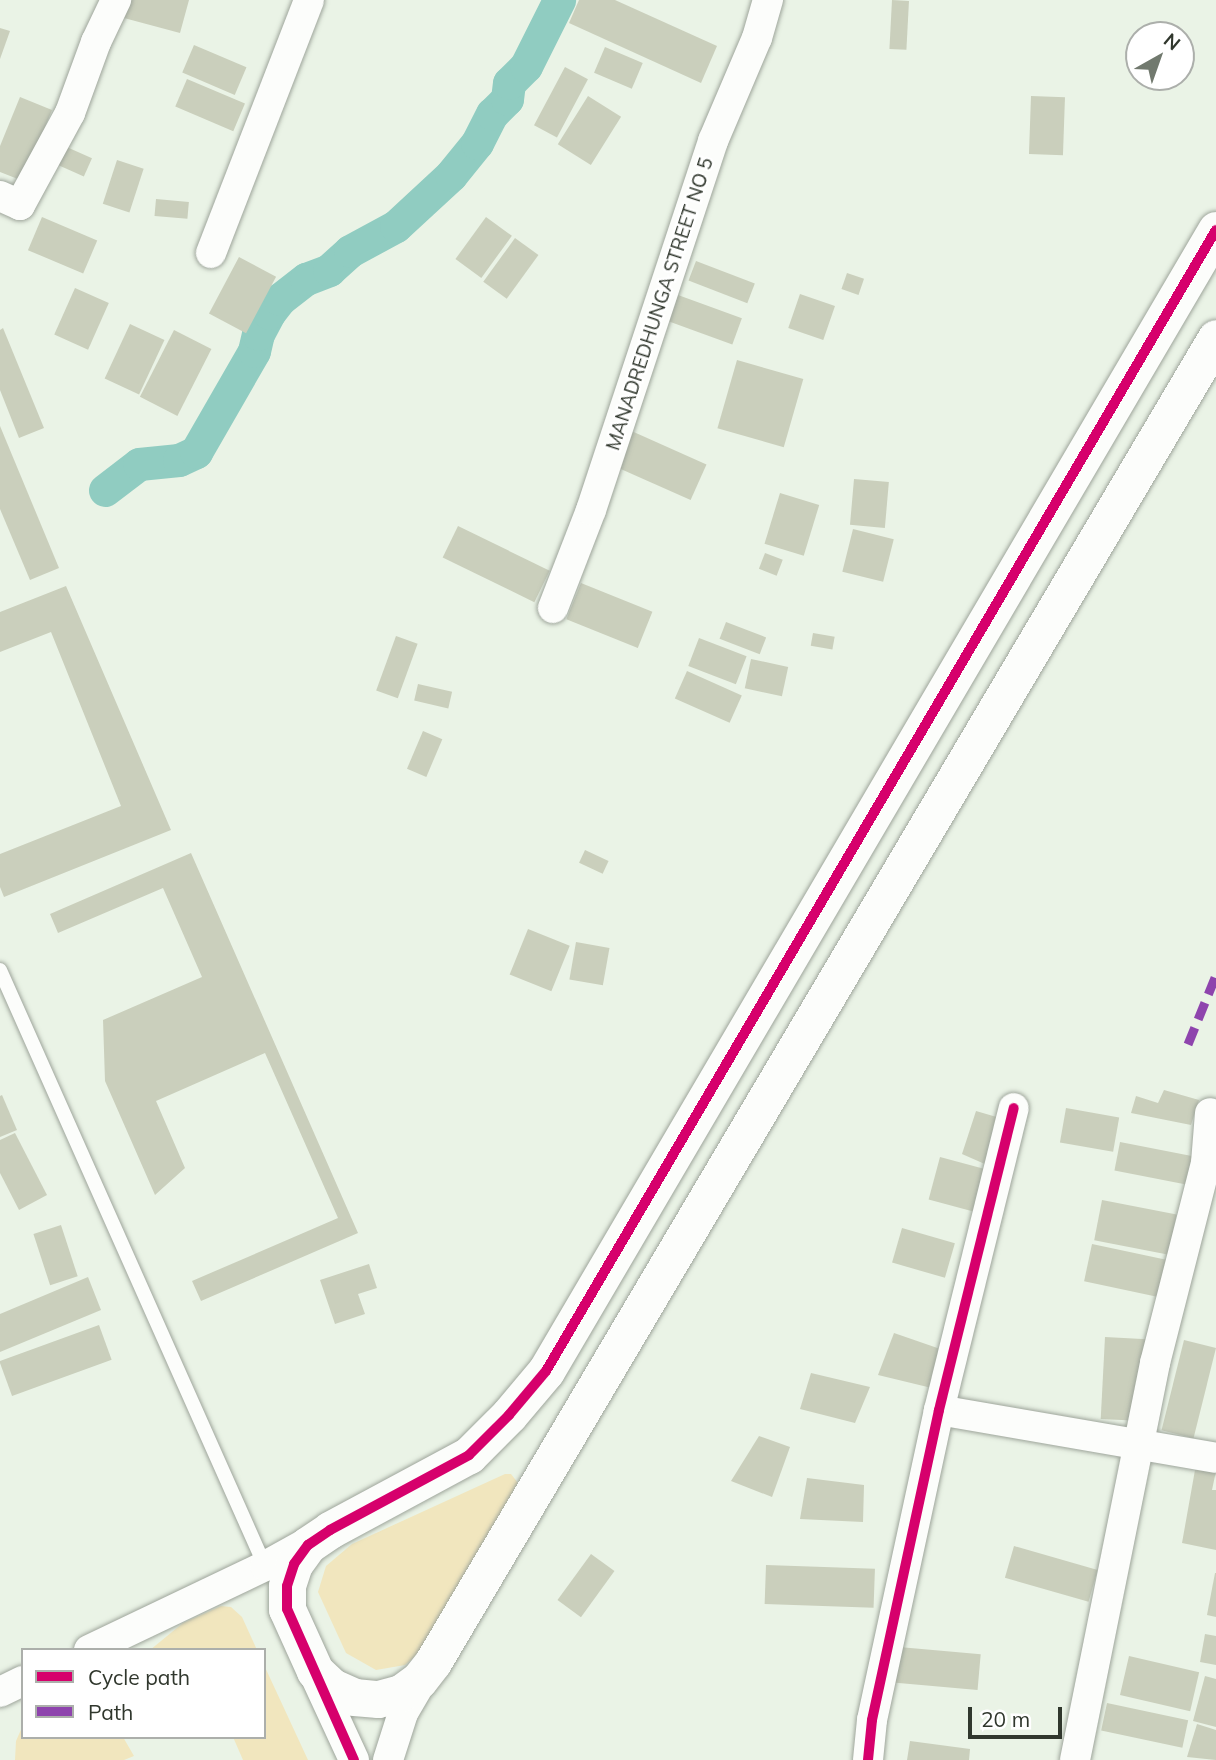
<!DOCTYPE html>
<html>
<head>
<meta charset="utf-8">
<style>
	body { margin:0 }
	#map { position:relative; width:1216px; height:1760px; overflow:hidden; background:#eaf3e6; font-family:Mulish,sans-serif }
	div>[style] { position:absolute }
	.green>* { inset:0; background:#f1e6be }
	.canal>* { height:33px; margin:-16.5px; padding:0 16.5px; transform-origin:16.5px; border-radius:16.5px; background:#90ccc1 }
	.building>* { inset:0; background:#cacfbc; transform-origin:0 0 }
	.roads { filter:drop-shadow(0 0 2px #9ea59b) drop-shadow(0 0 2px #9ea59b) }
	.service>* { height:14px; margin:-7px; padding:0 7px; transform-origin:7px; border-radius:7px; background:#fcfdfb }
	.minor>* { height:30px; margin:-15px; padding:0 15px; transform-origin:15px; border-radius:15px; background:#fcfdfb }
	.tertiary>* { height:37px; margin:-18.5px; padding:0 18.5px; transform-origin:18.5px; border-radius:18.5px; background:#fcfdfb }
	.quiet>* { height:9px; margin-top:-4.5px; transform-origin:0; background:repeating-linear-gradient(90deg,#8e44ad 0 18px,transparent 0 27px) }
	.cycleway>* { height:10px; margin:-5px; padding:0 5px; transform-origin:5px; border-radius:5px; background:#d6006c }
	span { translate:-50% -50%; white-space:nowrap; text-align:center; line-height:1.15; -webkit-text-stroke:5px #fff; paint-order:stroke }
	.street-label { font-size:19px; color:#30372d }
	.legend { position:absolute; left:21px; top:1648px; width:245px; height:91px; box-sizing:border-box; background:#fff; border:2px solid #acafab; margin:0; padding:9px 12px; list-style:none; font-size:21px; color:#30372d }
	.legend li { display:flex; align-items:center; gap:14px; height:35px }
	.legend b { width:35px; border:2px solid #acafab }
	.north { position:absolute; left:1125px; top:21px; width:70px; height:70px; box-sizing:border-box; background:#fff; border:2px solid #acafab; border-radius:50%; rotate:40deg; font-size:19px; font-weight:700; line-height:28px; text-align:center; color:#30372d }
	.north::after { content:''; display:block; margin:auto; width:24px; height:32px; background:#71796e; clip-path:polygon(50% 0,100% 100%,50% 72%,0 100%) }
	.scale { position:absolute; left:968px; top:1707px; width:94px; height:32px; box-sizing:border-box; border:4px solid #30372d; border-top:0; padding-left:9px; font-size:21px; line-height:24px; white-space:nowrap; color:#30372d; -webkit-text-stroke:5px #fff; paint-order:stroke }
</style>
</head>
<body>
<div id="map">
	<div class="green">
		<i style="clip-path:polygon(505px 1474px,511px 1474px,518px 1483px,418px 1654px,405px 1665px,376px 1670px,346px 1653px,318px 1592px,326px 1566px,352px 1544px)"></i>
		<i style="clip-path:polygon(221px 1606px,231px 1607px,242px 1617px,257px 1650px,150px 1650px,183px 1623px)"></i>
		<i style="clip-path:polygon(264px 1665px,308px 1760px,243px 1760px,233px 1737px,264px 1737px)"></i>
		<i style="clip-path:polygon(23px 1725px,23px 1737px,123px 1737px,134px 1756px,124px 1760px,15px 1760px,16px 1741px)"></i>
	</div>
	<div class="canal">
		<i style="left:105px;top:490px;width:43px;rotate:-37.4deg"></i>
		<i style="left:139px;top:464px;width:40px;rotate:-5.7deg"></i>
		<i style="left:179px;top:460px;width:19px;rotate:-25deg"></i>
		<i style="left:196px;top:452px;width:116px;rotate:-60.1deg"></i>
		<i style="left:254px;top:351px;width:17px;rotate:-77deg"></i>
		<i style="left:258px;top:334px;width:24px;rotate:-62deg"></i>
		<i style="left:269px;top:313px;width:18px;rotate:-52deg"></i>
		<i style="left:280px;top:299px;width:33px;rotate:-38deg"></i>
		<i style="left:306px;top:279px;width:25px;rotate:-21deg"></i>
		<i style="left:329px;top:270px;width:28px;rotate:-42deg"></i>
		<i style="left:350px;top:251px;width:52px;rotate:-28.5deg"></i>
		<i style="left:396px;top:226px;width:75px;rotate:-42.8deg"></i>
		<i style="left:451px;top:175px;width:41px;rotate:-50.9deg"></i>
		<i style="left:477px;top:143px;width:33px;rotate:-63deg"></i>
		<i style="left:492px;top:114px;width:21px;rotate:-45deg"></i>
		<i style="left:507px;top:99px;width:16px;rotate:-83deg"></i>
		<i style="left:509px;top:83px;width:24px;rotate:-45deg"></i>
		<i style="left:526px;top:66px;width:74px;rotate:-63.4deg"></i>
	</div>
	<div class="building">
		<i style="clip-path:polygon(129px 0,189px 0,180px 33px,124px 18px)"></i>
		<i style="clip-path:polygon(579px 0,615px 0,717px 46px,701px 83px,569px 23px)"></i>
		<i style="left:892px;top:0;width:17px;height:49px;rotate:3deg"></i>
		<i style="clip-path:polygon(0 28px,10px 31px,0 59px)"></i>
		<i style="left:194px;top:45px;width:57px;height:30px;rotate:23deg"></i>
		<i style="left:605px;top:47px;width:41px;height:28px;rotate:23deg"></i>
		<i style="left:565px;top:67px;width:26px;height:66px;rotate:28deg"></i>
		<i style="left:187px;top:79px;width:63px;height:30px;rotate:23deg"></i>
		<i style="left:588px;top:96px;width:39px;height:57px;rotate:32deg"></i>
		<i style="left:1031px;top:96px;width:34px;height:58px;rotate:2deg"></i>
		<i style="clip-path:polygon(20px 97px,52px 110px,23px 181px,0 172px,0 146px)"></i>
		<i style="left:60px;top:144px;width:35px;height:20px;rotate:24deg"></i>
		<i style="left:117px;top:160px;width:28px;height:46px;rotate:18deg"></i>
		<i style="left:156px;top:199px;width:33px;height:17px;rotate:5deg"></i>
		<i style="left:42px;top:217px;width:60px;height:36px;rotate:23deg"></i>
		<i style="left:486px;top:217px;width:32px;height:52px;rotate:36deg"></i>
		<i style="left:515px;top:238px;width:29px;height:54px;rotate:36deg"></i>
		<i style="left:239px;top:257px;width:42px;height:64px;rotate:28deg"></i>
		<i style="left:696px;top:261px;width:63px;height:21px;rotate:21deg"></i>
		<i style="left:847px;top:273px;width:18px;height:17px;rotate:19deg"></i>
		<i style="left:75px;top:288px;width:37px;height:51px;rotate:24deg"></i>
		<i style="left:800px;top:294px;width:37px;height:36px;rotate:19deg"></i>
		<i style="left:678px;top:295px;width:68px;height:28px;rotate:20deg"></i>
		<i style="left:130px;top:324px;width:38px;height:60px;rotate:25deg"></i>
		<i style="clip-path:polygon(3px 328px,44px 428px,19px 438px,0 390px,0 330px)"></i>
		<i style="left:174px;top:330px;width:42px;height:75px;rotate:27deg"></i>
		<i style="left:737px;top:360px;width:69px;height:71px;rotate:16deg"></i>
		<i style="clip-path:polygon(0 426px,59px 568px,30px 580px,0 509px)"></i>
		<i style="left:627px;top:429px;width:87px;height:39px;rotate:24deg"></i>
		<i style="left:854px;top:479px;width:35px;height:46px;rotate:5deg"></i>
		<i style="left:780px;top:493px;width:41px;height:53px;rotate:17deg"></i>
		<i style="left:458px;top:526px;width:102px;height:35px;rotate:26deg"></i>
		<i style="left:853px;top:529px;width:42px;height:44px;rotate:14deg"></i>
		<i style="left:765px;top:553px;width:19px;height:17px;rotate:21deg"></i>
		<i style="left:581px;top:583px;width:77px;height:39px;rotate:22deg"></i>
		<i style="clip-path:polygon(66px 586px,171px 830px,4px 897px,0 887px,0 854px,121px 806px,51px 632px,0 652px,0 612px)"></i>
		<i style="left:726px;top:622px;width:43px;height:18px;rotate:21deg"></i>
		<i style="left:813px;top:633px;width:22px;height:13px;rotate:10deg"></i>
		<i style="left:396px;top:636px;width:23px;height:58px;rotate:20deg"></i>
		<i style="left:699px;top:638px;width:51px;height:30px;rotate:21deg"></i>
		<i style="left:751px;top:659px;width:38px;height:30px;rotate:12deg"></i>
		<i style="left:687px;top:671px;width:60px;height:30px;rotate:24deg"></i>
		<i style="left:418px;top:684px;width:35px;height:17px;rotate:13deg"></i>
		<i style="left:423px;top:731px;width:21px;height:41px;rotate:23deg"></i>
		<i style="left:585px;top:850px;width:26px;height:14px;rotate:25deg"></i>
		<i style="clip-path:polygon(191px 853px,358px 1233px,201px 1301px,192px 1281px,338px 1218px,265px 1053px,156px 1101px,185px 1168px,155px 1195px,105px 1081px,103px 1020px,202px 977px,163px 888px,58px 933px,50px 914px)"></i>
		<i style="left:528px;top:929px;width:45px;height:49px;rotate:22deg"></i>
		<i style="left:576px;top:942px;width:34px;height:38px;rotate:10deg"></i>
		<i style="clip-path:polygon(1164px 1090px,1199px 1100px,1191px 1125px,1131px 1113px,1136px 1096px,1158px 1103px)"></i>
		<i style="clip-path:polygon(2px 1095px,17px 1130px,0 1137px,0 1096px)"></i>
		<i style="left:1066px;top:1108px;width:54px;height:35px;rotate:10deg"></i>
		<i style="clip-path:polygon(976px 1111px,1000px 1118px,987px 1165px,962px 1154px)"></i>
		<i style="clip-path:polygon(15px 1133px,47px 1195px,19px 1210px,0 1173px,0 1140px)"></i>
		<i style="left:1120px;top:1142px;width:73px;height:29px;rotate:11deg"></i>
		<i style="left:940px;top:1157px;width:52px;height:44px;rotate:15deg"></i>
		<i style="left:1102px;top:1200px;width:76px;height:41px;rotate:11deg"></i>
		<i style="left:61px;top:1225px;width:54px;height:29px;rotate:72deg"></i>
		<i style="left:902px;top:1228px;width:55px;height:36px;rotate:16deg"></i>
		<i style="left:1092px;top:1244px;width:77px;height:38px;rotate:12deg"></i>
		<i style="clip-path:polygon(369px 1264px,377px 1288px,358px 1294px,365px 1314px,335px 1324px,320px 1280px)"></i>
		<i style="clip-path:polygon(88px 1277px,101px 1310px,0 1352px,0 1314px)"></i>
		<i style="left:99px;top:1325px;width:37px;height:106px;rotate:70deg"></i>
		<i style="clip-path:polygon(894px 1333px,949px 1352px,940px 1390px,878px 1375px)"></i>
		<i style="left:1105px;top:1337px;width:42px;height:82px;rotate:3deg"></i>
		<i style="left:1184px;top:1340px;width:33px;height:93px;rotate:14deg"></i>
		<i style="clip-path:polygon(811px 1373px,870px 1387px,855px 1423px,800px 1409px)"></i>
		<i style="clip-path:polygon(759px 1436px,790px 1447px,772px 1497px,731px 1481px)"></i>
		<i style="clip-path:polygon(1195px 1470px,1216px 1471px,1212px 1490px,1216px 1490px,1216px 1550px,1182px 1543px)"></i>
		<i style="clip-path:polygon(807px 1478px,864px 1485px,863px 1522px,800px 1519px)"></i>
		<i style="left:1014px;top:1546px;width:87px;height:33px;rotate:16deg"></i>
		<i style="left:591px;top:1554px;width:29px;height:57px;rotate:36deg"></i>
		<i style="left:766px;top:1565px;width:109px;height:39px;rotate:2deg"></i>
		<i style="clip-path:polygon(1215px 1573px,1216px 1573px,1216px 1617px,1207px 1615px)"></i>
		<i style="clip-path:polygon(1205px 1634px,1216px 1636px,1216px 1665px,1200px 1662px)"></i>
		<i style="left:899px;top:1647px;width:82px;height:36px;rotate:5deg"></i>
		<i style="left:1129px;top:1656px;width:72px;height:40px;rotate:13deg"></i>
		<i style="clip-path:polygon(1205px 1676px,1216px 1679px,1216px 1727px,1193px 1721px)"></i>
		<i style="left:1107px;top:1703px;width:83px;height:28px;rotate:12deg"></i>
		<i style="clip-path:polygon(1197px 1724px,1216px 1730px,1216px 1760px,1187px 1757px)"></i>
		<i style="clip-path:polygon(910px 1741px,970px 1749px,969px 1760px,907px 1760px)"></i>
	</div>
	<div class="roads">
		<div class="service">
			<i style="left:0;top:970px;width:652px;rotate:66.03deg"></i>
		</div>
		<div class="minor">
			<i style="left:0;top:196px;width:22px;rotate:24deg"></i>
			<i style="left:20px;top:205px;width:105px;rotate:-61.5deg"></i>
			<i style="left:70px;top:113px;width:76px;rotate:-69.9deg"></i>
			<i style="left:96px;top:42px;width:47px;rotate:-64.5deg"></i>
			<i style="left:211px;top:253px;width:271px;rotate:-68.8deg"></i>
			<i style="left:553px;top:608px;width:105px;rotate:-68.8deg"></i>
			<i style="left:591px;top:510px;width:389px;rotate:-71.7deg"></i>
			<i style="left:713px;top:141px;width:112px;rotate:-66.9deg"></i>
			<i style="left:757px;top:38px;width:40px;rotate:-74deg"></i>
			<i style="left:939px;top:1410px;width:281px;rotate:9.8deg"></i>
			<i style="left:89px;top:1650px;width:195px;rotate:-25.5deg"></i>
			<i style="left:265px;top:1566px;width:54px;rotate:-29deg"></i>
			<i style="left:312px;top:1669px;width:100px;rotate:65.2deg"></i>
			<i style="left:0;top:1692px;width:25px;rotate:-26deg"></i>
			<i style="left:388px;top:1760px;width:49px;rotate:-72.3deg"></i>
			<i style="left:403px;top:1713px;width:42px;rotate:-59.7deg"></i>
			<i style="left:868px;top:1760px;width:40px;rotate:-84.3deg"></i>
			<i style="left:872px;top:1720px;width:317px;rotate:-77.8deg"></i>
			<i style="left:939px;top:1410px;width:311px;rotate:-76.1deg"></i>
			<i style="left:1075px;top:1760px;width:405px;rotate:-78.6deg"></i>
			<i style="left:1155px;top:1363px;width:206px;rotate:-75.7deg"></i>
			<i style="left:1206px;top:1163px;width:50px;rotate:-85.4deg"></i>
		</div>
		<div class="tertiary">
			<i style="left:1216px;top:230px;width:1323px;rotate:120.42deg"></i>
			<i style="left:546px;top:1371px;width:57px;rotate:130.1deg"></i>
			<i style="left:509px;top:1415px;width:57px;rotate:135deg"></i>
			<i style="left:469px;top:1455px;width:158px;rotate:151.7deg"></i>
			<i style="left:330px;top:1530px;width:27px;rotate:146deg"></i>
			<i style="left:308px;top:1545px;width:24px;rotate:126deg"></i>
			<i style="left:294px;top:1564px;width:23px;rotate:108deg"></i>
			<i style="left:287px;top:1586px;width:23px;rotate:90deg"></i>
			<i style="left:287px;top:1609px;width:68px;rotate:65.7deg"></i>
			<i style="left:315px;top:1671px;width:23px;rotate:43deg"></i>
			<i style="left:332px;top:1687px;width:24px;rotate:24deg"></i>
			<i style="left:354px;top:1697px;width:24px;rotate:5deg"></i>
			<i style="left:378px;top:1699px;width:24px;rotate:-15deg"></i>
			<i style="left:401px;top:1693px;width:22px;rotate:-36deg"></i>
			<i style="left:419px;top:1680px;width:23px;rotate:-52deg"></i>
			<i style="left:433px;top:1662px;width:1538px;rotate:-59.4deg"></i>
		</div>
	</div>
	<div class="quiet">
		<i style="left:1188px;top:1044px;width:74px;rotate:-67.9deg"></i>
	</div>
	<div class="cycleway">
		<i style="left:354px;top:1760px;width:165px;rotate:-113.9deg"></i>
		<i style="left:287px;top:1609px;width:23px;rotate:-90deg"></i>
		<i style="left:287px;top:1586px;width:23px;rotate:-72deg"></i>
		<i style="left:294px;top:1564px;width:24px;rotate:-54deg"></i>
		<i style="left:308px;top:1545px;width:27px;rotate:-34deg"></i>
		<i style="left:330px;top:1530px;width:158px;rotate:-28.3deg"></i>
		<i style="left:469px;top:1455px;width:57px;rotate:-45deg"></i>
		<i style="left:509px;top:1415px;width:57px;rotate:-49.9deg"></i>
		<i style="left:546px;top:1371px;width:1323px;rotate:-59.58deg"></i>
		<i style="left:868px;top:1760px;width:40px;rotate:-84.3deg"></i>
		<i style="left:872px;top:1720px;width:317px;rotate:-77.8deg"></i>
		<i style="left:939px;top:1410px;width:311px;rotate:-76.1deg"></i>
	</div>
	<div class="street-label">
		<span style="left:660px;top:304px;rotate:-72deg">MANADREDHUNGA STREET NO 5</span>
	</div>
	<ul class="legend">
	<li><b style="height:9px;background:#d6006c"></b>Cycle path</li>
	<li><b style="height:9px;background:#8e44ad"></b>Path</li>
	</ul>
	<div class="north">N</div>
	<div class="scale">20 m</div>
</div>
</body>
</html>
